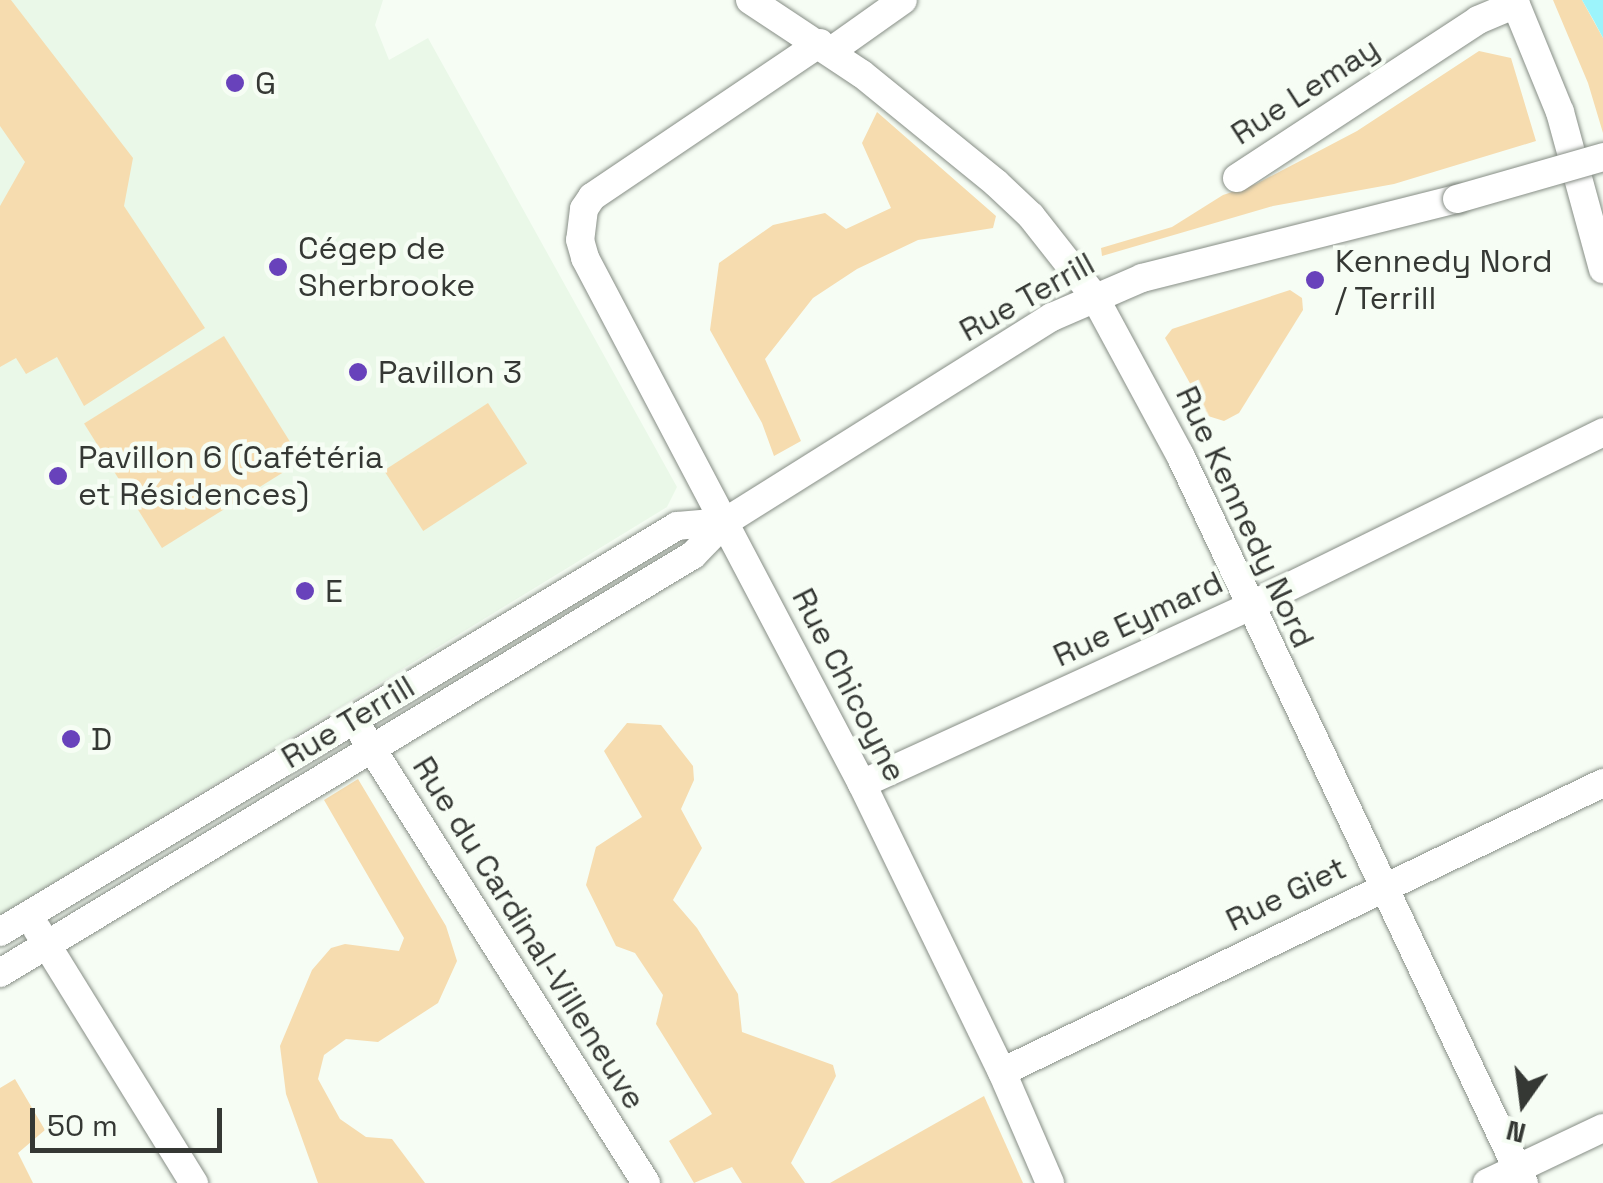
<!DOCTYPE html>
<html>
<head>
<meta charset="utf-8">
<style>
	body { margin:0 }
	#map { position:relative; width:1603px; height:1183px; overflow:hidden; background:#f6fdf4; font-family:"Space Grotesk",sans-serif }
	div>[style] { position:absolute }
	.built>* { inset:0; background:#eaf8e8 }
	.green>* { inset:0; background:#f6dcaf; transform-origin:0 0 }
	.water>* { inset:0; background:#9cf4fb }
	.roads { filter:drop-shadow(0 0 2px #878e86) drop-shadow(0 0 2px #878e86) }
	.minor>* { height:28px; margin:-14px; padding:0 14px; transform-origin:14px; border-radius:14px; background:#fff }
	.bridges { filter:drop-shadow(0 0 2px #878e86) drop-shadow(0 0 2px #878e86) }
	.minor-bridge>* { height:28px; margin:-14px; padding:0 14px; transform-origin:14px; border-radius:14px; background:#fff }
	.dots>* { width:28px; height:28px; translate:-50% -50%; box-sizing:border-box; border:5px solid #f6fdf4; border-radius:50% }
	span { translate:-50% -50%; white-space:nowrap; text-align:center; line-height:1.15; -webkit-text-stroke:9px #f6fdf4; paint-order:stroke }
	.poi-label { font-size:32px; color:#353834 }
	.left { translate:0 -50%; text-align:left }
	.street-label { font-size:32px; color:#353834 }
	.north { position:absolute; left:1473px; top:1053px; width:100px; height:100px; -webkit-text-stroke:8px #f6fdf4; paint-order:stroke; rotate:194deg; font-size:28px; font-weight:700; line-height:40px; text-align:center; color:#353834 }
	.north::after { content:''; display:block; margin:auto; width:35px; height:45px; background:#353834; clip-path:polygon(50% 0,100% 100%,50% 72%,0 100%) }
	.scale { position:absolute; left:30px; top:1108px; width:192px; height:45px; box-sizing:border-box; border:5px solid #353834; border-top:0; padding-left:12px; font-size:30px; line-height:35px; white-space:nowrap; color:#353834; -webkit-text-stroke:8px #f6fdf4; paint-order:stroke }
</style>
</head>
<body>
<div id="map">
	<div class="built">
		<i style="clip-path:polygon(0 0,383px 0,375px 25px,389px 60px,428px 38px,677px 487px,667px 507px,0 915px)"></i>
	</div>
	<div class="green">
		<i style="clip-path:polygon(0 0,11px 0,133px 158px,124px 206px,205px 328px,84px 406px,57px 357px,26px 374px,16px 358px,0 367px,0 206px,25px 162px,0 126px)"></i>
		<i style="clip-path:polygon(1553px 0,1582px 0,1603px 38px,1603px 133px,1588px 83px)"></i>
		<i style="clip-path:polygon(1479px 51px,1511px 58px,1536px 141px,1394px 184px,1273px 206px,1102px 256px,1101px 248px,1172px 227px,1223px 195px,1256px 184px,1357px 131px)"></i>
		<i style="clip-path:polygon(877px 112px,996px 216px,993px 228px,918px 240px,857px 269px,813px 298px,765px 359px,801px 441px,774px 456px,762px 423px,710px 330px,719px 263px,773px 225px,825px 213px,846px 229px,891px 208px,862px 143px)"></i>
		<i style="clip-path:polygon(1290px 290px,1302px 298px,1303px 310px,1239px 413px,1224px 421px,1208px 416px,1165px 338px,1172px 329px)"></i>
		<i style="left:224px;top:336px;width:147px;height:165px;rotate:58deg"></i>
		<i style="left:488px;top:403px;width:72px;height:124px;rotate:57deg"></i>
		<i style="clip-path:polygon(627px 723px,661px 725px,693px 766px,694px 780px,681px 809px,702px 848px,673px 900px,697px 928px,738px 994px,742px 1032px,833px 1065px,836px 1076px,791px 1163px,805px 1183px,742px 1183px,732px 1167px,694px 1183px,669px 1141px,712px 1114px,656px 1024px,663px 995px,635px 953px,616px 946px,586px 885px,596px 847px,642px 817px,604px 751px)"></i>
		<i style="clip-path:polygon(358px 779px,446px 926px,457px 961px,438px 1003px,378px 1042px,346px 1039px,324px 1055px,318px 1079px,340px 1119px,366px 1137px,392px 1139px,425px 1183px,318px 1183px,286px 1094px,280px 1046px,312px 970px,331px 948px,345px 944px,399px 951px,404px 938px,324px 800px)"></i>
		<i style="clip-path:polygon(15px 1079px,45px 1130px,18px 1153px,33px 1183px,0 1183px,0 1088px)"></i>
		<i style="clip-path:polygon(984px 1096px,1023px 1183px,830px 1183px)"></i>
	</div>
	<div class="water">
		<i style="clip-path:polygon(1582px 0,1603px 0,1603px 38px,1594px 21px)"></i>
	</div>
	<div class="roads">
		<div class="minor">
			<i style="left:750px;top:0;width:134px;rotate:33.5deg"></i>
			<i style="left:862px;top:74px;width:173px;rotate:39.1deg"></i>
			<i style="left:996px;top:183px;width:48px;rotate:43.3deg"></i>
			<i style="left:1031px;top:216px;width:102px;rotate:51.8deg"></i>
			<i style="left:1094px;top:296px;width:181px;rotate:61.6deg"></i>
			<i style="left:1180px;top:455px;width:805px;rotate:64.71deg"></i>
			<i style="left:1514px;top:0;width:121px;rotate:67.7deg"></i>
			<i style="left:1560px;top:112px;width:163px;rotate:74.7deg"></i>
			<i style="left:820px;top:43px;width:275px;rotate:146deg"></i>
			<i style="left:592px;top:197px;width:14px;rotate:124deg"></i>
			<i style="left:584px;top:209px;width:31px;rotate:97deg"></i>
			<i style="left:580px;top:240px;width:19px;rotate:74deg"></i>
			<i style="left:585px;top:258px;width:594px;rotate:62.23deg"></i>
			<i style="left:862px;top:784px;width:320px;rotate:64.1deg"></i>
			<i style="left:1002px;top:1072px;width:121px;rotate:66.6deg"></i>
			<i style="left:831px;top:51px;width:88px;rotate:-35.3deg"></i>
			<i style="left:1237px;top:178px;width:288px;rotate:-33.2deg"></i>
			<i style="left:1478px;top:20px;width:41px;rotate:-22.8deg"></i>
			<i style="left:362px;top:733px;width:532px;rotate:57.74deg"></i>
			<i style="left:862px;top:784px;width:425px;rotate:-24.6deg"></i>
			<i style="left:1248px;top:607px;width:396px;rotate:-26.2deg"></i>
			<i style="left:37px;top:929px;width:299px;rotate:58.3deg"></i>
			<i style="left:0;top:932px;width:789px;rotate:-30.95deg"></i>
			<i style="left:677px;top:526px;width:48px;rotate:-4.8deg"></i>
			<i style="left:0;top:973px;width:809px;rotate:-31.1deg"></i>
			<i style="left:693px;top:555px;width:46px;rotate:-45.9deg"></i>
			<i style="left:725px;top:522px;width:386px;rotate:-32.1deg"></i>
			<i style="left:1052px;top:317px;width:98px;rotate:-23.4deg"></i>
			<i style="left:1142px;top:278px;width:325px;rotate:-14.1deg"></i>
			<i style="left:1002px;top:1072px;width:667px;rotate:-25.68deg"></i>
			<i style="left:1487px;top:1183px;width:128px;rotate:-25.4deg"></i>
		</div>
	</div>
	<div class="bridges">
		<div class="minor-bridge">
			<i style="left:1457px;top:199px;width:152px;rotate:-16deg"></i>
		</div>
	</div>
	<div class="dots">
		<i style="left:235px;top:83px;background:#6842bb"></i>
		<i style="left:278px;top:267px;background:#6842bb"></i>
		<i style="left:1315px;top:280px;background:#6842bb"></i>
		<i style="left:358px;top:372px;background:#6842bb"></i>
		<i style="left:58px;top:476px;background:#6842bb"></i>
		<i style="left:305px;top:591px;background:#6842bb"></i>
		<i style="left:71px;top:739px;background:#6842bb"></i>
	</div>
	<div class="poi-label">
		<span class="left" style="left:255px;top:83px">G</span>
		<span class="left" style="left:298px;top:267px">Cégep de<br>Sherbrooke</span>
		<span class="left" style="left:1335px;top:280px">Kennedy Nord<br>/ Terrill</span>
		<span class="left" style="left:378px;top:372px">Pavillon 3</span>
		<span class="left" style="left:78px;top:476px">Pavillon 6 (Cafétéria<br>et Résidences)</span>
		<span class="left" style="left:325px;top:591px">E</span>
		<span class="left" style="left:91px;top:739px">D</span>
	</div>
	<div class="street-label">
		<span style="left:1305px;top:91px;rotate:-33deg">Rue Lemay</span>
		<span style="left:1027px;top:297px;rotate:-29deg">Rue Terrill</span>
		<span style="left:1245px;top:517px;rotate:65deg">Rue Kennedy Nord</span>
		<span style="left:1138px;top:619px;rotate:-25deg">Rue Eymard</span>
		<span style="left:849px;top:685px;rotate:63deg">Rue Chicoyne</span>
		<span style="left:348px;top:722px;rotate:-31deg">Rue Terrill</span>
		<span style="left:1286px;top:894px;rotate:-26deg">Rue Giet</span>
		<span style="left:529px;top:933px;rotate:58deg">Rue du Cardinal-Villeneuve</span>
	</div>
	<div class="north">N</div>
	<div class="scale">50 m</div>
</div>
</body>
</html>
